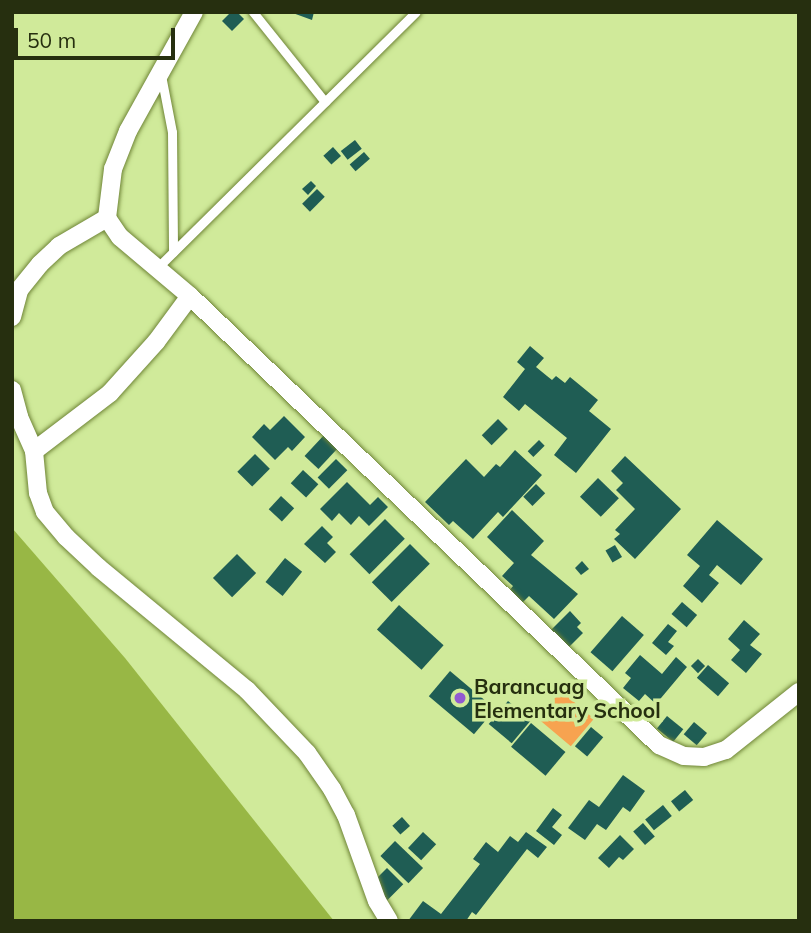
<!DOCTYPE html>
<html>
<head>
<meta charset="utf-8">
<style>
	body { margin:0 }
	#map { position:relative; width:811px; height:933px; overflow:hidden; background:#d0ea9a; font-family:Mulish,sans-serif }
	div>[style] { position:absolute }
	.green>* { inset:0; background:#f7a350; transform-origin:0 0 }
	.water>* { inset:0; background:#98b745 }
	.building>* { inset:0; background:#1f5d54; transform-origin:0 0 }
	.roads { filter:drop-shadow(0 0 2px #6f8537) drop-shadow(0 0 2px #6f8537) }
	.lane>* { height:9px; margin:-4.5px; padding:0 4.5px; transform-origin:4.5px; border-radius:4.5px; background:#fff }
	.street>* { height:18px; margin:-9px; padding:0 9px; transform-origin:9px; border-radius:9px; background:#fff }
	.dots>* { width:19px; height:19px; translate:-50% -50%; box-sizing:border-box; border:4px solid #d0ea9a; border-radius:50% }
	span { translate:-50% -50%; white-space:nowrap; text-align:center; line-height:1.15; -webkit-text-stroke:7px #d0ea9a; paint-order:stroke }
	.poi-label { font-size:21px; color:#262f0f; font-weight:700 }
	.left { translate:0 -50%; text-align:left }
	.frame { position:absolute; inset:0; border:14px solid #262f0f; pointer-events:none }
	.scale { position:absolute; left:14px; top:28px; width:161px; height:32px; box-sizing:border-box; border:4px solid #262f0f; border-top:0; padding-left:9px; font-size:21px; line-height:24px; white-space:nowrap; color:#262f0f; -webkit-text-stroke:5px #d0ea9a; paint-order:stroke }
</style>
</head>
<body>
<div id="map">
	<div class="green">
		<i style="left:561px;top:691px;width:43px;height:36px;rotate:40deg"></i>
	</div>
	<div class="water">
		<i style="clip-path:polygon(12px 528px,125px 658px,334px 921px,12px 921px)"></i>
	</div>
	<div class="building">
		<i style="clip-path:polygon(231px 12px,237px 12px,244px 19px,232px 31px,222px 21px)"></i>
		<i style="clip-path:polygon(290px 12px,314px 12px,312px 20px)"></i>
		<i style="left:355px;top:140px;width:11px;height:18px;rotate:52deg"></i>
		<i style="left:333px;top:147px;width:12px;height:13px;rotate:48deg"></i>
		<i style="left:364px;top:152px;width:9px;height:19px;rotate:49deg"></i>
		<i style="clip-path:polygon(311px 181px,316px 186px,308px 195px,302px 189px)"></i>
		<i style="left:317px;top:189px;width:11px;height:21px;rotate:45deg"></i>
		<i style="clip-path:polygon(530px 346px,544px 358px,536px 367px,547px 376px,552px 380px,556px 376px,565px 383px,570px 377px,598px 400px,589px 411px,611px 429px,576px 473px,554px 455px,567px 438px,525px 404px,519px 411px,503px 397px,525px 369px,517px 362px)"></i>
		<i style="clip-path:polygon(284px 416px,305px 437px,292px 451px,288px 447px,275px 460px,252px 437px,264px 424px,270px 430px)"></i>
		<i style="left:498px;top:419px;width:14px;height:23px;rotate:45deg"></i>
		<i style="left:325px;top:434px;width:19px;height:30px;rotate:43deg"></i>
		<i style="left:539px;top:440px;width:8px;height:16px;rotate:45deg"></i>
		<i style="clip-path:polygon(515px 450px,542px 475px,503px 517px,498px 512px,473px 539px,453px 521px,449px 525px,425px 502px,466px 459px,484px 477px,496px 464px,500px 467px)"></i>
		<i style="left:255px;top:454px;width:21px;height:25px;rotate:45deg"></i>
		<i style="clip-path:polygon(625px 456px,681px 509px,635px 559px,614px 539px,620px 534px,615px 530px,635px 509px,616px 490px,623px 483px,611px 471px)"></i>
		<i style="left:336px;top:459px;width:16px;height:26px;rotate:45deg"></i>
		<i style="left:303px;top:470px;width:21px;height:18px;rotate:43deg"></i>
		<i style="left:598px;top:478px;width:29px;height:26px;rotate:44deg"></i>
		<i style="clip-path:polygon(347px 482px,370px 505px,378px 497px,388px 507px,369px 526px,359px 516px,351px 525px,339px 513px,332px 521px,320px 509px)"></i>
		<i style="left:536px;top:484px;width:13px;height:18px;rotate:45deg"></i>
		<i style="left:281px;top:496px;width:18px;height:18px;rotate:43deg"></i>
		<i style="clip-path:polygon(512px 510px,544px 541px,531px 555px,578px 594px,554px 619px,529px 596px,522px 603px,509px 591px,513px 586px,502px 576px,514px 563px,487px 537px)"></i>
		<i style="left:385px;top:519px;width:28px;height:50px;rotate:45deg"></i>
		<i style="clip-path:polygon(717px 520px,763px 559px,741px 585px,717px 565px,709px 575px,719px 583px,702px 603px,683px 586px,700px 566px,687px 555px)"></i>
		<i style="clip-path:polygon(322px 526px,333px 537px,327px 543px,336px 552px,325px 563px,304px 544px)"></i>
		<i style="left:410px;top:544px;width:28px;height:54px;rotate:45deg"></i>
		<i style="left:615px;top:545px;width:14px;height:11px;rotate:60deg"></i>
		<i style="left:237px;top:554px;width:27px;height:34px;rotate:45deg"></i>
		<i style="left:285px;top:558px;width:22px;height:31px;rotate:39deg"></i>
		<i style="clip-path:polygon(582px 561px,589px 569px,581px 575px,575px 568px)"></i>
		<i style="left:682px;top:602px;width:20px;height:16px;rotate:41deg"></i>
		<i style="left:399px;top:605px;width:60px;height:33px;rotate:42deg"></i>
		<i style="clip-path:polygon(570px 611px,581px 623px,577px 627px,583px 633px,565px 651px,548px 633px)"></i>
		<i style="left:622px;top:616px;width:29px;height:48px;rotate:41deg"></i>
		<i style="clip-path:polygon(744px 620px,760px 634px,750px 645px,762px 654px,746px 673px,731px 660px,740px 650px,728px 639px)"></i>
		<i style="clip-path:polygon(668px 624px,677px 631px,668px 642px,674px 646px,666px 655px,652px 643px)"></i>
		<i style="clip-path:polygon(640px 655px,662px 674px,676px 657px,687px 667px,656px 704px,645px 694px,639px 701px,623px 688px,631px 678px,625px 673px)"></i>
		<i style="left:698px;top:659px;width:10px;height:10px;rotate:45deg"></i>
		<i style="left:708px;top:665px;width:28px;height:17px;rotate:41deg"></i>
		<i style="left:450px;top:671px;width:59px;height:33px;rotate:40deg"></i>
		<i style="left:508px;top:701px;width:30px;height:30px;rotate:40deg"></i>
		<i style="left:667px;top:716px;width:21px;height:16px;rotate:39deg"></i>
		<i style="left:694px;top:722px;width:17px;height:16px;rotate:40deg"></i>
		<i style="left:531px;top:723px;width:45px;height:31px;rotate:40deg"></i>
		<i style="left:591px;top:727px;width:16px;height:25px;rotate:40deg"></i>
		<i style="clip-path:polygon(623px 775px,645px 791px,630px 812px,623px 807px,606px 830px,597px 824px,585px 840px,568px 828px,589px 800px,599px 807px)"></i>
		<i style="left:685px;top:790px;width:13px;height:18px;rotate:51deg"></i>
		<i style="left:663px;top:805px;width:14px;height:23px;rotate:51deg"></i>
		<i style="clip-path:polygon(553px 808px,562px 815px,552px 827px,562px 835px,554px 845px,536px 831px)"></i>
		<i style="left:402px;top:817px;width:12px;height:13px;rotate:48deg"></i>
		<i style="left:643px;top:823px;width:18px;height:13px;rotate:49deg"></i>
		<i style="left:423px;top:832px;width:18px;height:22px;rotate:43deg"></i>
		<i style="clip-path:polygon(526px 832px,547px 847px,538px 858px,527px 849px,476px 915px,472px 912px,466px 921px,408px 921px,423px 901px,441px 914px,480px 864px,473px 859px,486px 842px,498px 852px,510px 836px,518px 842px)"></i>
		<i style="clip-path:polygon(620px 835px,634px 849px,623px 860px,619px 857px,609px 868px,598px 858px)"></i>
		<i style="left:395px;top:841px;width:39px;height:21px;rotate:44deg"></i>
		<i style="left:387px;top:868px;width:23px;height:23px;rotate:45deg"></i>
	</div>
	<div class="roads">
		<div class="lane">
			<i style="left:253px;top:12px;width:115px;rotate:51.3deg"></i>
			<i style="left:161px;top:75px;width:58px;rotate:79.1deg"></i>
			<i style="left:172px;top:132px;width:120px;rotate:89.5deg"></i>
			<i style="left:157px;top:268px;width:364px;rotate:-44.7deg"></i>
		</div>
		<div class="street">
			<i style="left:194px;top:12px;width:136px;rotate:119deg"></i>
			<i style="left:128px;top:131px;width:41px;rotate:111.5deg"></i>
			<i style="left:113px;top:169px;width:49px;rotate:97deg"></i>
			<i style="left:107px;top:218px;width:23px;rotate:56deg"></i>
			<i style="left:120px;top:237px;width:92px;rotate:40.1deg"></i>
			<i style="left:190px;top:296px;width:649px;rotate:43.75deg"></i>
			<i style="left:659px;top:745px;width:27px;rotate:24deg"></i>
			<i style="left:684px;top:756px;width:20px;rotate:3deg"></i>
			<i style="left:704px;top:757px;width:23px;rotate:-18deg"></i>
			<i style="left:726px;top:750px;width:93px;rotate:-38.5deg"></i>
			<i style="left:12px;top:317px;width:28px;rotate:-75deg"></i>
			<i style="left:19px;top:290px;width:33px;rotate:-51deg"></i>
			<i style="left:40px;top:264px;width:26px;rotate:-43deg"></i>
			<i style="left:59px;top:246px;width:56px;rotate:-30.3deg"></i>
			<i style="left:12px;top:390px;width:28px;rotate:75deg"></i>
			<i style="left:19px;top:417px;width:37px;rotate:66deg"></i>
			<i style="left:34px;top:451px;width:42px;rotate:84.6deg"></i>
			<i style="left:38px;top:493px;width:20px;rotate:70deg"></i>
			<i style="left:45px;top:512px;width:33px;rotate:50deg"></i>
			<i style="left:66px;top:537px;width:45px;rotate:43.2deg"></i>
			<i style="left:99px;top:568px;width:192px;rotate:39.5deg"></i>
			<i style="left:247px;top:690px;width:87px;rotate:46.4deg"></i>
			<i style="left:307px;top:753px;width:44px;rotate:55.2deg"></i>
			<i style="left:332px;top:789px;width:30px;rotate:62deg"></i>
			<i style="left:346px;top:815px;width:91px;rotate:70.2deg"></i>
			<i style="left:377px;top:901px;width:23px;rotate:59deg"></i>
			<i style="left:34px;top:451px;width:96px;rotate:-37.3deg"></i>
			<i style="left:110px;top:393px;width:69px;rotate:-48deg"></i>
			<i style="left:156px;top:342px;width:57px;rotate:-53.5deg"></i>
		</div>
	</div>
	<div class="dots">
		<i style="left:460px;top:698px;background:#9159d1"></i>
	</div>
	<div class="poi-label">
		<span class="left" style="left:474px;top:698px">Barancuag<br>Elementary School</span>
	</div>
	<div class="frame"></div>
	<div class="scale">50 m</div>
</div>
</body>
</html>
